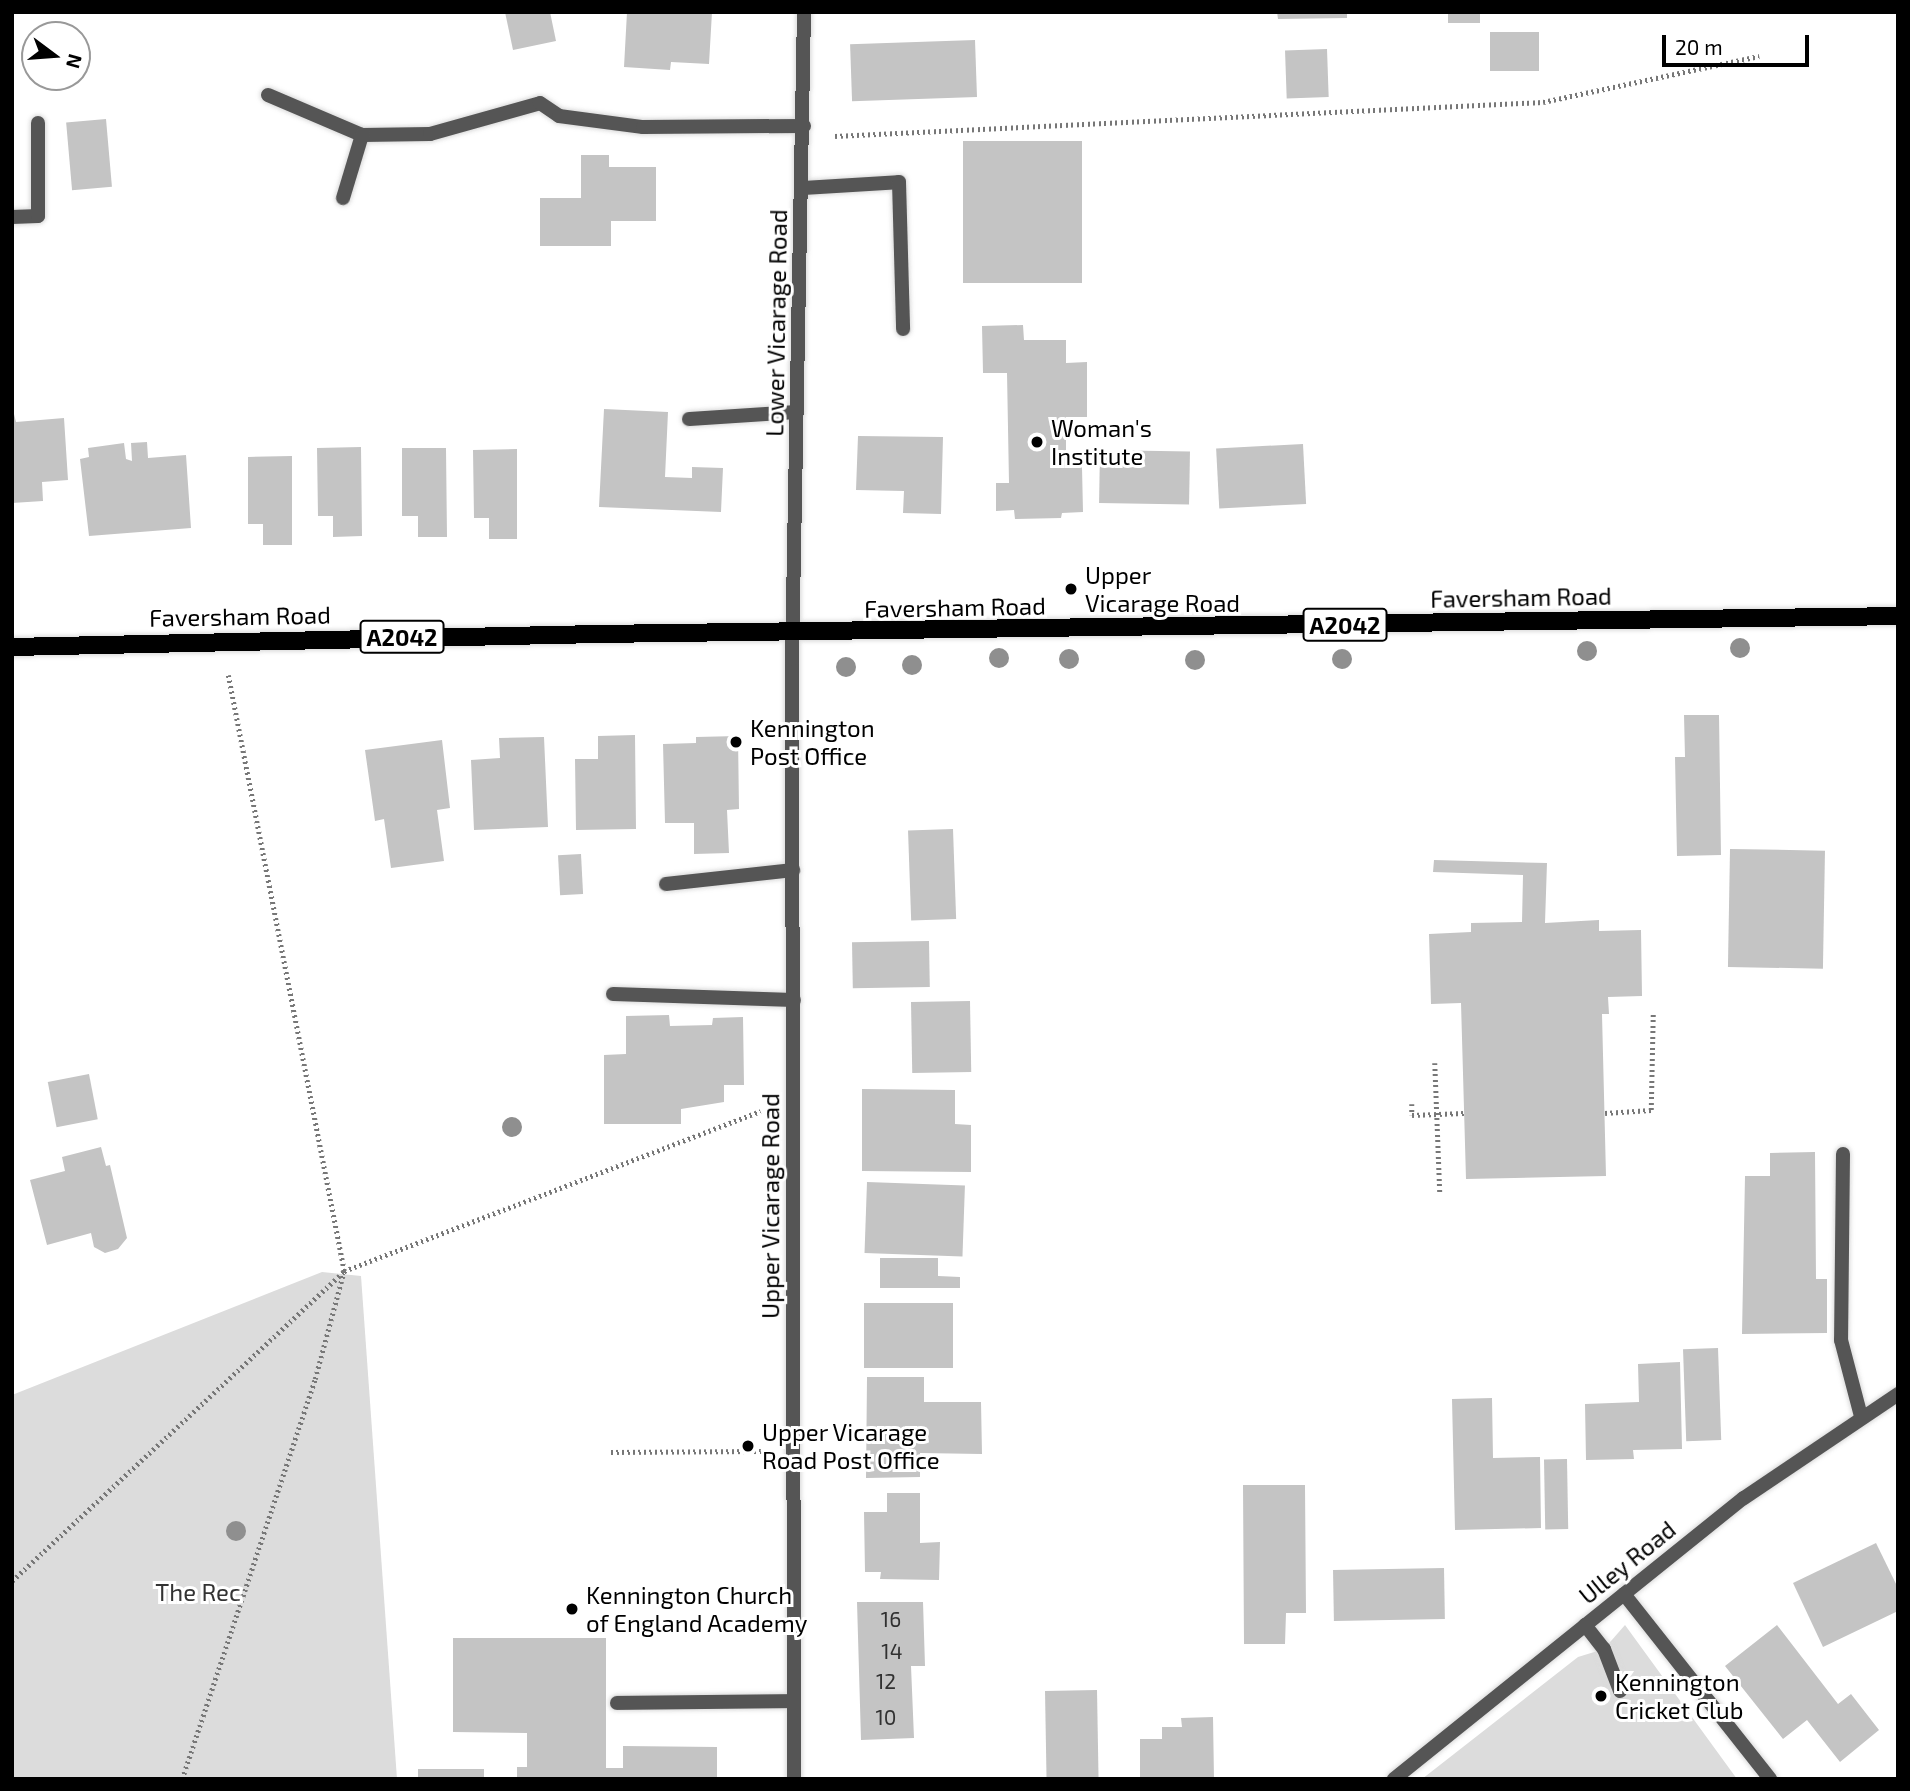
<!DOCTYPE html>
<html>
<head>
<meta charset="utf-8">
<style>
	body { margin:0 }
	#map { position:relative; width:1910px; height:1791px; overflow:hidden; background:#fff; font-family:"Exo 2",sans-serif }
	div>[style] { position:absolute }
	.green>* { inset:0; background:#dcdcdc }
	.building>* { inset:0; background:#c4c4c4; transform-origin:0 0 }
	.path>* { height:4.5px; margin-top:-2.25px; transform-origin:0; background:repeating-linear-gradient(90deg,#777 0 2px,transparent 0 5.5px) }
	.roads { filter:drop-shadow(0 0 2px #dbdbdb) drop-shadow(0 0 2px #dbdbdb) }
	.service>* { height:14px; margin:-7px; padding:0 7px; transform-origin:7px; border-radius:7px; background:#555 }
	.minor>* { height:14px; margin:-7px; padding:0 7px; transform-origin:7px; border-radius:7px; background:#555 }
	.primary>* { height:18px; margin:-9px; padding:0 9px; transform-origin:9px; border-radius:9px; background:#000 }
	.trees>* { width:20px; height:20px; margin:-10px; border-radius:50%; background:#8f8f8f }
	.dots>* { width:19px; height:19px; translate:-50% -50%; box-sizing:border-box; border:4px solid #fff; border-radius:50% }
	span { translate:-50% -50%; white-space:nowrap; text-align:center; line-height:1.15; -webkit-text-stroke:6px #fff; paint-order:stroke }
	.number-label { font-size:21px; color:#313131 }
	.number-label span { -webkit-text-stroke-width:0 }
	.shield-label span { padding:2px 5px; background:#fff; border:2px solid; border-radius:5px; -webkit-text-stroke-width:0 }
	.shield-label { font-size:23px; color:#000; font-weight:700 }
	.street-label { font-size:24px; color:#000 }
	.poi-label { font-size:24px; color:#000 }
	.left { translate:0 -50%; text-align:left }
	.park-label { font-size:24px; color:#333 }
	.frame { position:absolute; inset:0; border:14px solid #000; pointer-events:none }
	.north { position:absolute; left:21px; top:21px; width:70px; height:70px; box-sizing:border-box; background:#fff; border:2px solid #999; border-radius:50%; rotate:106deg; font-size:19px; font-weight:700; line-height:28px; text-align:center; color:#000 }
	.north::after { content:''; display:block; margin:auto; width:24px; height:32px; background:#000; clip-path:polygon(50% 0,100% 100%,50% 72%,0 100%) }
	.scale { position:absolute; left:1662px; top:35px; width:147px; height:32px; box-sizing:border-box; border:4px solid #000; border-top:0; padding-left:9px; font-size:21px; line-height:24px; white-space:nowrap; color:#000; -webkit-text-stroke:5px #fff; paint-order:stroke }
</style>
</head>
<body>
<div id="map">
	<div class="green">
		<i style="clip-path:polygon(322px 1272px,361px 1276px,397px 1779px,12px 1779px,12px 1395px)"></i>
		<i style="clip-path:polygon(1625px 1625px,1737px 1779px,1422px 1779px,1578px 1657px,1604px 1649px)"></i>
	</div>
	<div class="building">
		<i style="clip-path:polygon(505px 12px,550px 12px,556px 41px,513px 50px)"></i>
		<i style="clip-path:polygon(627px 12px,712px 12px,709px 64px,671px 62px,670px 70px,624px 67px)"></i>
		<i style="clip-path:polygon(1277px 12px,1347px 12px,1347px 18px,1278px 19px)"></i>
		<i style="left:1448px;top:12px;width:32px;height:11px"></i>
		<i style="left:1490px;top:32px;width:49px;height:39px"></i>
		<i style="left:975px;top:40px;width:57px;height:125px;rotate:88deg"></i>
		<i style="left:1327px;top:49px;width:48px;height:42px;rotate:88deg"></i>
		<i style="left:106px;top:119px;width:68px;height:40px;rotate:85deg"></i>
		<i style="left:963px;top:141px;width:119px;height:142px"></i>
		<i style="clip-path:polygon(581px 155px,609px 155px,609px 167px,656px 167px,656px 221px,611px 221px,611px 246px,540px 246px,540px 198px,581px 198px)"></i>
		<i style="clip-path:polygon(1023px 325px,1024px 340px,1066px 340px,1066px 363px,1087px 362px,1087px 417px,1066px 417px,1066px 468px,1082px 467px,1083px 512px,1062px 513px,1061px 518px,1015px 519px,1014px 510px,996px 511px,996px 483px,1009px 483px,1007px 373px,983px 373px,982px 326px)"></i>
		<i style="clip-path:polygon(12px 406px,16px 422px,64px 418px,68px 480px,42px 482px,43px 501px,12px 503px)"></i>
		<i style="clip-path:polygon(604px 409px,668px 412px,665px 477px,692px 478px,692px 467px,723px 468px,721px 512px,599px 507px)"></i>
		<i style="clip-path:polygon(858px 436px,943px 437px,941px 514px,903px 513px,904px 491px,856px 490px)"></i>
		<i style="clip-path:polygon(147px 442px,148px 458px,186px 455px,191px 528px,89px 536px,80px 459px,89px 457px,88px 448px,124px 443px,126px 459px,132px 461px,131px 443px)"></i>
		<i style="left:1303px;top:444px;width:60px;height:87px;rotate:87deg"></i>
		<i style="clip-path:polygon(361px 447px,362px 536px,333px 537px,333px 516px,318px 516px,317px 448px)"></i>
		<i style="clip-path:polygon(402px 448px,446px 448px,447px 537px,418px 537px,418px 516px,402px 516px)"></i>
		<i style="clip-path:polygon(517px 449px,517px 539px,489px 539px,489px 518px,474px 518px,473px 450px)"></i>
		<i style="left:1100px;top:450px;width:90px;height:53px;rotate:1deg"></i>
		<i style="clip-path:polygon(292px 456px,292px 545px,263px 545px,263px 524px,248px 524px,248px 457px)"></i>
		<i style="clip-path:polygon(1684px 715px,1719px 715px,1721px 855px,1677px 856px,1675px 757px,1685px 757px)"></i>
		<i style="clip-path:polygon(635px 735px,636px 829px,576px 830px,575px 759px,598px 759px,598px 736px)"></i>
		<i style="clip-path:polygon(738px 736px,739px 809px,727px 810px,729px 853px,694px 854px,694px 823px,665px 823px,663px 744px,696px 743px,696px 737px)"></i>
		<i style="clip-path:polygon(544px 737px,548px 827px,474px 830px,471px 760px,500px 758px,499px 738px)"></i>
		<i style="clip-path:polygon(442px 740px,450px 808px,437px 810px,444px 861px,391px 868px,384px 819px,375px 821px,365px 750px)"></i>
		<i style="left:953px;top:829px;width:90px;height:45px;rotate:88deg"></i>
		<i style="left:1730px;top:849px;width:95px;height:118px;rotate:1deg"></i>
		<i style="left:581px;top:854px;width:40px;height:23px;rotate:87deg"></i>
		<i style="clip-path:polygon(1434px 860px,1547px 863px,1545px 923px,1599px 920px,1599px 931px,1641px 930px,1642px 996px,1608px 997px,1609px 1014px,1602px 1014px,1606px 1176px,1466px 1179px,1461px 1003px,1431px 1004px,1429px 934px,1471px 932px,1471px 923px,1522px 922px,1523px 875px,1433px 872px)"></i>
		<i style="left:929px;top:941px;width:46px;height:77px;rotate:89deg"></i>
		<i style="left:970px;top:1001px;width:71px;height:59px;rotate:89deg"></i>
		<i style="clip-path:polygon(669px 1015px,670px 1026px,712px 1025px,713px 1018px,743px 1017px,744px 1085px,724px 1085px,724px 1102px,681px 1109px,681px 1124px,604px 1124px,604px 1055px,626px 1054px,626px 1016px)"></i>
		<i style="left:89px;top:1074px;width:46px;height:42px;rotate:79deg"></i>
		<i style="clip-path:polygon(862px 1089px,955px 1090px,955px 1124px,971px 1125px,971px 1172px,862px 1171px)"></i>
		<i style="clip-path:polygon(101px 1147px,106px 1166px,110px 1165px,127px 1238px,118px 1249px,105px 1253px,94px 1247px,91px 1233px,47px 1245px,30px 1180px,65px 1171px,62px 1157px)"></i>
		<i style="clip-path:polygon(1815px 1152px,1816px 1279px,1827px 1279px,1827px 1333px,1742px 1334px,1745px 1176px,1770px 1176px,1770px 1153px)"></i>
		<i style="left:867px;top:1182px;width:98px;height:71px;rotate:2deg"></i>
		<i style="clip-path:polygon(880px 1258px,938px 1258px,938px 1276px,960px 1277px,960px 1288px,880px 1288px)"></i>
		<i style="left:864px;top:1303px;width:89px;height:65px"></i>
		<i style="left:1718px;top:1348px;width:92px;height:35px;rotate:88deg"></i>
		<i style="clip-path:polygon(1680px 1362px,1682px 1449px,1633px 1450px,1634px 1459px,1586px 1460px,1585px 1404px,1639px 1402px,1638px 1364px)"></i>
		<i style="clip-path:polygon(867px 1377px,924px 1377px,924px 1402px,981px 1402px,982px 1454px,920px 1453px,920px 1477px,866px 1478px)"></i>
		<i style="clip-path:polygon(1492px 1398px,1493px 1458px,1540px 1457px,1541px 1528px,1455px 1530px,1452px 1399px)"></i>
		<i style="left:1567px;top:1459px;width:70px;height:23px;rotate:89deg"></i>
		<i style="clip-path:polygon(1243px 1485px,1305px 1485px,1306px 1613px,1286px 1613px,1285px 1644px,1244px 1644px)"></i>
		<i style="clip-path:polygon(887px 1493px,920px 1493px,920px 1543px,940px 1542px,939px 1580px,880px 1579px,881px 1572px,865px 1572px,864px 1512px,887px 1512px)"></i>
		<i style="clip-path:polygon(1876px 1543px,1898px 1588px,1898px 1611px,1823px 1647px,1793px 1583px)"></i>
		<i style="left:1444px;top:1568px;width:51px;height:111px;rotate:89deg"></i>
		<i style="clip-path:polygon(857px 1602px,923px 1602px,925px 1666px,911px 1666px,914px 1738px,861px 1740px)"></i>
		<i style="clip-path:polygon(1777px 1625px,1838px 1704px,1851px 1694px,1879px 1730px,1840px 1762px,1807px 1720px,1783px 1739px,1725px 1666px)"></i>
		<i style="clip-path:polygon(453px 1638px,606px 1638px,606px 1768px,623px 1768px,623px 1746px,717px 1747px,717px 1779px,517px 1779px,517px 1767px,527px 1767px,527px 1733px,453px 1732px)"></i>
		<i style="left:1097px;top:1690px;width:89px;height:52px;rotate:89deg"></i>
		<i style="clip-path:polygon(1213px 1717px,1214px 1779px,1140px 1779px,1140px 1739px,1162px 1739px,1162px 1727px,1182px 1727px,1181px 1718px)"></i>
		<i style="left:418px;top:1769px;width:66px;height:10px"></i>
	</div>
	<div class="path">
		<i style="left:835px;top:136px;width:709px;rotate:-2.75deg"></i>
		<i style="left:1543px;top:102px;width:221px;rotate:-12deg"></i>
		<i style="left:1435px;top:1063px;width:130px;rotate:87.8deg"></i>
		<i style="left:1412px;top:1104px;width:11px;rotate:90deg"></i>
		<i style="left:1412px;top:1115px;width:52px;rotate:-2.2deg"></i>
		<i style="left:1605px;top:1113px;width:46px;rotate:-3.7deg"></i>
		<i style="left:1651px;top:1110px;width:96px;rotate:-88.8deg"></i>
		<i style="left:611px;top:1452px;width:151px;rotate:-0.4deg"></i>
		<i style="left:12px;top:1581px;width:454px;rotate:-43deg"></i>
		<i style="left:344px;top:1271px;width:446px;rotate:-21deg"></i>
		<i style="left:182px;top:1779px;width:422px;rotate:-71.6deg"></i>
		<i style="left:315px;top:1379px;width:112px;rotate:-75deg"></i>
		<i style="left:344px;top:1271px;width:607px;rotate:-101.01deg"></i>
	</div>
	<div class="roads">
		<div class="service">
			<i style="left:802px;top:188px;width:97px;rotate:-3.5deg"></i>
			<i style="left:899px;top:182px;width:147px;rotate:88.4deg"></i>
			<i style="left:12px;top:217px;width:26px;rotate:-2deg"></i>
			<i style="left:38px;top:216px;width:93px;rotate:-90deg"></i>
			<i style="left:689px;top:419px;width:108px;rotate:-3.7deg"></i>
			<i style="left:666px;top:884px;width:128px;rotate:-6.3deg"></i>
			<i style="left:613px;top:994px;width:181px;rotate:1.9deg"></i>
			<i style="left:1843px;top:1154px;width:186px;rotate:90.6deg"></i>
			<i style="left:1841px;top:1340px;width:79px;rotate:75.3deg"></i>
			<i style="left:1624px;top:1594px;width:236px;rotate:51.7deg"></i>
			<i style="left:1585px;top:1625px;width:31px;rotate:52deg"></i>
			<i style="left:1604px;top:1649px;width:45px;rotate:69.1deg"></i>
			<i style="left:617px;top:1703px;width:177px;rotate:-0.6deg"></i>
		</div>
		<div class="minor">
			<i style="left:268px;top:95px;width:102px;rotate:23.1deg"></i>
			<i style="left:362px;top:135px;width:68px;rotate:-0.8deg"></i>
			<i style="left:430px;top:134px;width:114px;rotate:-15.7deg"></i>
			<i style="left:540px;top:103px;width:23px;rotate:34deg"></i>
			<i style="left:559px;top:116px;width:85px;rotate:7.5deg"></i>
			<i style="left:643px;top:127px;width:161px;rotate:-0.4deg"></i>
			<i style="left:343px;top:198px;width:66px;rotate:-73.2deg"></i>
			<i style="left:794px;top:1779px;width:1120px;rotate:-90.1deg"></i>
			<i style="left:792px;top:659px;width:647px;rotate:-88.94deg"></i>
			<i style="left:1394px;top:1779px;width:449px;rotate:-38.8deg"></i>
			<i style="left:1744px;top:1498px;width:186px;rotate:-34deg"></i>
		</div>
		<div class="primary">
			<i style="left:12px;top:647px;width:587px;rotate:-1.27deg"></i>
			<i style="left:599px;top:634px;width:1299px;rotate:-0.79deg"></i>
		</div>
	</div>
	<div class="trees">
		<i style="left:1740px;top:648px"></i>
		<i style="left:1587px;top:651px"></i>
		<i style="left:999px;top:658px"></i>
		<i style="left:1069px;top:659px"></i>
		<i style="left:1342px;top:659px"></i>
		<i style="left:1195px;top:660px"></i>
		<i style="left:912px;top:665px"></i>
		<i style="left:846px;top:667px"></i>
		<i style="left:512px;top:1127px"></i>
		<i style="left:236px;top:1531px"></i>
	</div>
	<div class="dots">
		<i style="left:1037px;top:442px;background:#000"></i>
		<i style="left:1071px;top:589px;background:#000"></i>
		<i style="left:736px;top:742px;background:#000"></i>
		<i style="left:748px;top:1446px;background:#000"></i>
		<i style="left:572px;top:1609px;background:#000"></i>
		<i style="left:1601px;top:1696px;background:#000"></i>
	</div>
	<div class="number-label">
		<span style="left:891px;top:1619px">16</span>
		<span style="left:892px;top:1651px">14</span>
		<span style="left:886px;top:1681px">12</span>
		<span style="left:886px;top:1717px">10</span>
	</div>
	<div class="shield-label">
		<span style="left:1345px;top:625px">A2042</span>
		<span style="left:402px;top:637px">A2042</span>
	</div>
	<div class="street-label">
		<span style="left:776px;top:323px;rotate:-89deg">Lower Vicarage Road</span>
		<span style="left:1521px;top:597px;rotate:-1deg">Faversham Road</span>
		<span style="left:955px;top:607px;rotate:-1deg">Faversham Road</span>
		<span style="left:240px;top:616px;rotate:-1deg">Faversham Road</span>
		<span style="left:770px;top:1206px;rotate:-90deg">Upper Vicarage Road</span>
		<span style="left:1627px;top:1562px;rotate:-39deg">Ulley Road</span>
	</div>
	<div class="poi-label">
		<span class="left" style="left:1051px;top:442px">Woman's<br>Institute</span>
		<span class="left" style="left:1085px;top:589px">Upper<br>Vicarage Road</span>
		<span class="left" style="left:750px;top:742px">Kennington<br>Post Office</span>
		<span class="left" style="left:762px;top:1446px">Upper Vicarage<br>Road Post Office</span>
		<span class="left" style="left:586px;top:1609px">Kennington Church<br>of England Academy</span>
		<span class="left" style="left:1615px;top:1696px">Kennington<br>Cricket Club</span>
	</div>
	<div class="park-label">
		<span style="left:198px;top:1592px">The Rec</span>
	</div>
	<div class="frame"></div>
	<div class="north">N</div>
	<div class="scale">20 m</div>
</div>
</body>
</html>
